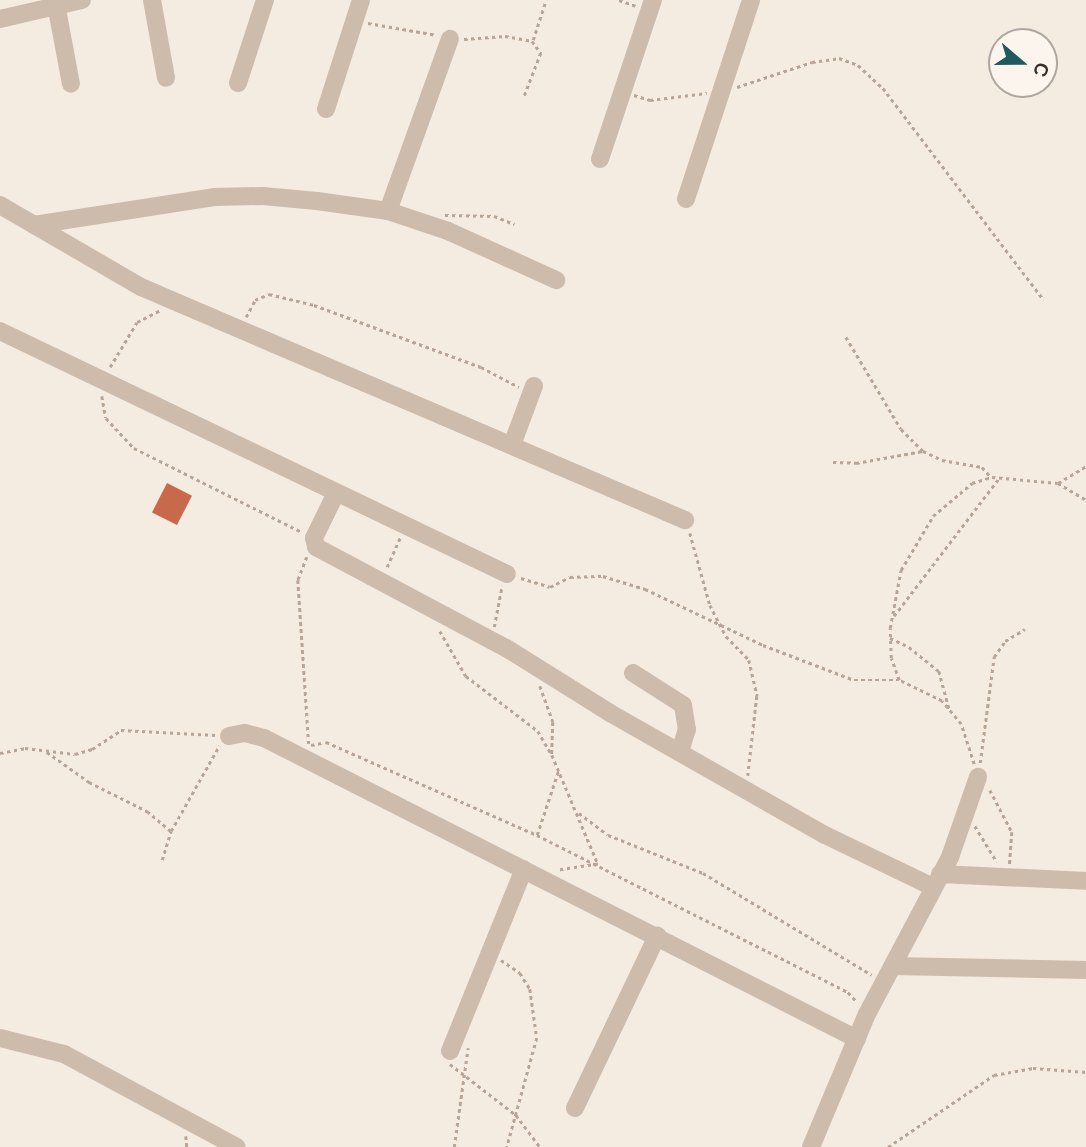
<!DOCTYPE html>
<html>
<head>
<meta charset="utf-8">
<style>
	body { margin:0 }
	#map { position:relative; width:1086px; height:1147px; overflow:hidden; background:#f4ebe1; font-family:"DM Sans",sans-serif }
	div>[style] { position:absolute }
	.building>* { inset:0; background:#c8694b; transform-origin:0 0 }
	.path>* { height:2.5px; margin-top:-1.25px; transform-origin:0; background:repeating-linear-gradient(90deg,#b9a596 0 3.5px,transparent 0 7px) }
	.minor>* { height:18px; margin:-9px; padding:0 9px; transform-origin:9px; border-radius:9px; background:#cdbbac }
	span { translate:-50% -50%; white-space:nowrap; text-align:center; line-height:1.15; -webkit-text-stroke:7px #fbf5ee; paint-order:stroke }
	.north { position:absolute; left:988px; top:28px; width:70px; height:70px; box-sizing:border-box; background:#fbf5ee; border:2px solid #aea6a0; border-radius:50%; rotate:110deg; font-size:19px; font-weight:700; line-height:28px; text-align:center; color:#3b302b }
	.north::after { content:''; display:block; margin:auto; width:24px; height:32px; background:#1f5a5e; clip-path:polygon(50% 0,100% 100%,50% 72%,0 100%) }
</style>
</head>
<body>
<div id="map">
	<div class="building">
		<i style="left:167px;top:483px;width:28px;height:33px;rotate:27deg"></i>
	</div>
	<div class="path">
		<i style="left:619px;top:0;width:18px;rotate:19deg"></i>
		<i style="left:368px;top:23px;width:70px;rotate:9.9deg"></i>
		<i style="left:464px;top:39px;width:41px;rotate:-4.2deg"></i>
		<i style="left:505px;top:36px;width:27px;rotate:10deg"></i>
		<i style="left:532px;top:41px;width:15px;rotate:53deg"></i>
		<i style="left:541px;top:53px;width:47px;rotate:111.1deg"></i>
		<i style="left:533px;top:40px;width:42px;rotate:-72deg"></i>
		<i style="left:737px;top:87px;width:79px;rotate:-18.4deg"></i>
		<i style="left:812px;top:62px;width:27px;rotate:-8deg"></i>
		<i style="left:839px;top:58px;width:20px;rotate:20deg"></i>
		<i style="left:858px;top:65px;width:34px;rotate:43deg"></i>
		<i style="left:883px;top:88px;width:266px;rotate:52.8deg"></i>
		<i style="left:634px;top:95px;width:17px;rotate:17deg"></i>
		<i style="left:650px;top:100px;width:57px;rotate:-7deg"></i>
		<i style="left:445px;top:215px;width:49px;rotate:1.2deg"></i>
		<i style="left:494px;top:216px;width:22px;rotate:22deg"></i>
		<i style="left:246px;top:317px;width:19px;rotate:-62deg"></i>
		<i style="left:255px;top:300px;width:15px;rotate:-23deg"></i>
		<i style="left:269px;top:294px;width:46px;rotate:13.7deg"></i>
		<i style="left:314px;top:305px;width:178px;rotate:20.4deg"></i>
		<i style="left:481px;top:367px;width:43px;rotate:27.8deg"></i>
		<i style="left:846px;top:337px;width:107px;rotate:59.1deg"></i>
		<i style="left:901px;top:429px;width:31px;rotate:45deg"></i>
		<i style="left:923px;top:451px;width:21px;rotate:25deg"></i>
		<i style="left:942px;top:460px;width:41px;rotate:9.9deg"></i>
		<i style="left:982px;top:467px;width:13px;rotate:48deg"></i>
		<i style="left:110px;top:367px;width:52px;rotate:-59deg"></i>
		<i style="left:137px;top:322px;width:25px;rotate:-27deg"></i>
		<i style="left:102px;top:396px;width:22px;rotate:80deg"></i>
		<i style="left:106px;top:418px;width:41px;rotate:47deg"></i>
		<i style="left:134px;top:448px;width:188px;rotate:26.6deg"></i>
		<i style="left:833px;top:462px;width:23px;rotate:2deg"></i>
		<i style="left:856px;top:463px;width:68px;rotate:-10.2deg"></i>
		<i style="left:1058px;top:483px;width:33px;rotate:31deg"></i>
		<i style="left:690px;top:533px;width:75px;rotate:74.5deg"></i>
		<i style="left:710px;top:605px;width:35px;rotate:63deg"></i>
		<i style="left:726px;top:636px;width:33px;rotate:46deg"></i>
		<i style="left:749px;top:660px;width:37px;rotate:77deg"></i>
		<i style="left:757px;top:696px;width:80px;rotate:96.5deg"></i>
		<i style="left:307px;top:557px;width:25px;rotate:111deg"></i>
		<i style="left:298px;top:580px;width:164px;rotate:86.2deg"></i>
		<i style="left:387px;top:567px;width:32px;rotate:-66deg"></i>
		<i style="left:521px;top:578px;width:30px;rotate:17deg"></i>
		<i style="left:550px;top:587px;width:22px;rotate:-27deg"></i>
		<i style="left:570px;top:577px;width:33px;rotate:-2deg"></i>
		<i style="left:603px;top:576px;width:44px;rotate:17.2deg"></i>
		<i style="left:645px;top:589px;width:131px;rotate:25.4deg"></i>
		<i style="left:763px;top:645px;width:97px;rotate:21deg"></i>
		<i style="left:854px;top:680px;width:45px"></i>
		<i style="left:894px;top:616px;width:173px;rotate:-52.7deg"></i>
		<i style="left:494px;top:627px;width:42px;rotate:-79deg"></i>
		<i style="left:440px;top:631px;width:52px;rotate:60deg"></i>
		<i style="left:466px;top:676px;width:91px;rotate:37.4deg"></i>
		<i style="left:538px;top:731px;width:28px;rotate:60deg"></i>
		<i style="left:552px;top:755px;width:118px;rotate:67.1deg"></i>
		<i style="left:598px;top:864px;width:40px;rotate:171.5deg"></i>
		<i style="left:890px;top:638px;width:21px;rotate:25deg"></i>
		<i style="left:909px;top:647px;width:38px;rotate:39deg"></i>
		<i style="left:939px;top:671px;width:39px;rotate:75deg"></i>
		<i style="left:540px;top:686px;width:38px;rotate:70deg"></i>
		<i style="left:553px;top:722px;width:32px;rotate:92deg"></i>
		<i style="left:311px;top:745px;width:15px;rotate:-11deg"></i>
		<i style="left:326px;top:742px;width:231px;rotate:23.8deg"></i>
		<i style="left:537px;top:835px;width:348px;rotate:26.8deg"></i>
		<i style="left:848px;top:992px;width:12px;rotate:48deg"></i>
		<i style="left:47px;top:752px;width:52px;rotate:35.5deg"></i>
		<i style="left:89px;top:782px;width:65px;rotate:26.6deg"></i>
		<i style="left:147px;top:811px;width:31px;rotate:40deg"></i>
		<i style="left:0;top:753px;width:25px;rotate:-11deg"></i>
		<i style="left:25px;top:748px;width:50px;rotate:6.8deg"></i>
		<i style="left:75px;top:754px;width:18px;rotate:-16deg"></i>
		<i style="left:92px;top:749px;width:35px;rotate:-33deg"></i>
		<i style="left:121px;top:730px;width:95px;rotate:3deg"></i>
		<i style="left:980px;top:763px;width:107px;rotate:-82.5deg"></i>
		<i style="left:994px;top:657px;width:19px;rotate:-55deg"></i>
		<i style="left:1005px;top:641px;width:23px;rotate:-31deg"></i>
		<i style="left:974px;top:764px;width:42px;rotate:-108deg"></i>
		<i style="left:961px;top:724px;width:30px;rotate:-130deg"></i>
		<i style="left:942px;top:701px;width:48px;rotate:-154deg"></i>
		<i style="left:899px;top:680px;width:23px;rotate:-110deg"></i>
		<i style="left:891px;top:658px;width:30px;rotate:-92deg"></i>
		<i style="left:890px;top:628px;width:59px;rotate:-79.3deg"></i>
		<i style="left:901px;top:570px;width:63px;rotate:-59.3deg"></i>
		<i style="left:933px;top:516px;width:51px;rotate:-40.2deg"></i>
		<i style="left:972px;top:483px;width:21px;rotate:-17deg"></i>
		<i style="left:992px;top:477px;width:66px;rotate:5.2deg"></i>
		<i style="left:1058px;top:483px;width:33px;rotate:-31deg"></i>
		<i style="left:990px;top:790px;width:47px;rotate:62.4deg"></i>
		<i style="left:1012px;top:832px;width:32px;rotate:94deg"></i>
		<i style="left:579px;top:813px;width:36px;rotate:37deg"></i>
		<i style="left:608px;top:835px;width:102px;rotate:21.8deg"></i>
		<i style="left:703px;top:873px;width:197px;rotate:31.1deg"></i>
		<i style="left:975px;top:826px;width:42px;rotate:58.6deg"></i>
		<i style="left:537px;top:835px;width:70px;rotate:-71.6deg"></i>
		<i style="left:162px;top:860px;width:30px;rotate:-73deg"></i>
		<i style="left:171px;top:831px;width:98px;rotate:-60.5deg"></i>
		<i style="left:501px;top:960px;width:23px;rotate:34deg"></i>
		<i style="left:520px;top:973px;width:19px;rotate:58deg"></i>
		<i style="left:530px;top:989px;width:49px;rotate:81.9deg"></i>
		<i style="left:537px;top:1038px;width:113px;rotate:105.4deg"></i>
		<i style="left:450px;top:1064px;width:83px;rotate:37.7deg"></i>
		<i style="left:516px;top:1115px;width:40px;rotate:53deg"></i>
		<i style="left:186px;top:1136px;width:11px;rotate:85deg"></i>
		<i style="left:454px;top:1147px;width:100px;rotate:-82deg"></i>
		<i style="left:888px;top:1147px;width:128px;rotate:-34.2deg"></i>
		<i style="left:994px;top:1075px;width:40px;rotate:-10deg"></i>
		<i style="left:1033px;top:1068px;width:53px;rotate:4.3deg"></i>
	</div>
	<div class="minor">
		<i style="left:152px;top:0;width:79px;rotate:79.8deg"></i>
		<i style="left:56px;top:4px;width:81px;rotate:79.4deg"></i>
		<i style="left:0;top:19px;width:84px;rotate:-13deg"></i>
		<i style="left:238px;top:83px;width:87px;rotate:-72deg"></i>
		<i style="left:326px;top:109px;width:114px;rotate:-72.2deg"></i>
		<i style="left:600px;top:159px;width:168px;rotate:-71.6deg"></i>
		<i style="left:686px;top:199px;width:209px;rotate:-71.9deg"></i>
		<i style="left:0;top:205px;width:163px;rotate:30.2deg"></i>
		<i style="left:141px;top:287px;width:592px;rotate:23.19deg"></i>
		<i style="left:388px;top:211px;width:183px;rotate:-70.2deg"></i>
		<i style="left:34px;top:225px;width:182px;rotate:-8.8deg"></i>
		<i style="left:214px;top:197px;width:49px;rotate:-1.2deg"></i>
		<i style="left:263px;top:196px;width:54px;rotate:5.3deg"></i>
		<i style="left:317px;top:201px;width:72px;rotate:8deg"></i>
		<i style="left:388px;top:211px;width:63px;rotate:18.4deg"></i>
		<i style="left:448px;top:231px;width:119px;rotate:24.4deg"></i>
		<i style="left:0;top:331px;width:562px;rotate:25.61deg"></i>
		<i style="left:512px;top:445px;width:63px;rotate:-69.6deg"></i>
		<i style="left:336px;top:493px;width:50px;rotate:116.1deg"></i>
		<i style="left:314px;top:538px;width:9px;rotate:77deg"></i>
		<i style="left:316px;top:547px;width:215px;rotate:28deg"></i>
		<i style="left:506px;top:648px;width:123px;rotate:32deg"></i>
		<i style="left:610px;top:713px;width:247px;rotate:29.6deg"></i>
		<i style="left:825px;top:835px;width:120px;rotate:25.7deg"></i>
		<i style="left:633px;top:673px;width:59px;rotate:32.6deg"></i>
		<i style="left:683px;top:705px;width:24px;rotate:81deg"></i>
		<i style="left:687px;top:729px;width:24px;rotate:107deg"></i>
		<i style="left:229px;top:736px;width:16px;rotate:-11deg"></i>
		<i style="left:245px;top:733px;width:20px;rotate:15deg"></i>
		<i style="left:264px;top:738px;width:665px;rotate:26.91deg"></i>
		<i style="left:940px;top:874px;width:146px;rotate:2.7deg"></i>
		<i style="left:893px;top:966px;width:193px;rotate:1.2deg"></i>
		<i style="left:0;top:1038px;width:66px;rotate:14deg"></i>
		<i style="left:64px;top:1054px;width:196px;rotate:28.3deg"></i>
		<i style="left:450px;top:1051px;width:196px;rotate:-67.9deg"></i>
		<i style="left:575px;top:1108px;width:191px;rotate:-64.5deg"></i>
		<i style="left:811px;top:1147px;width:144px;rotate:-67.2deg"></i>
		<i style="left:867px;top:1014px;width:178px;rotate:-62.1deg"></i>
		<i style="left:950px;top:857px;width:85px;rotate:-70.7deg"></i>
	</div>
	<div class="north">С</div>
</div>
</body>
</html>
